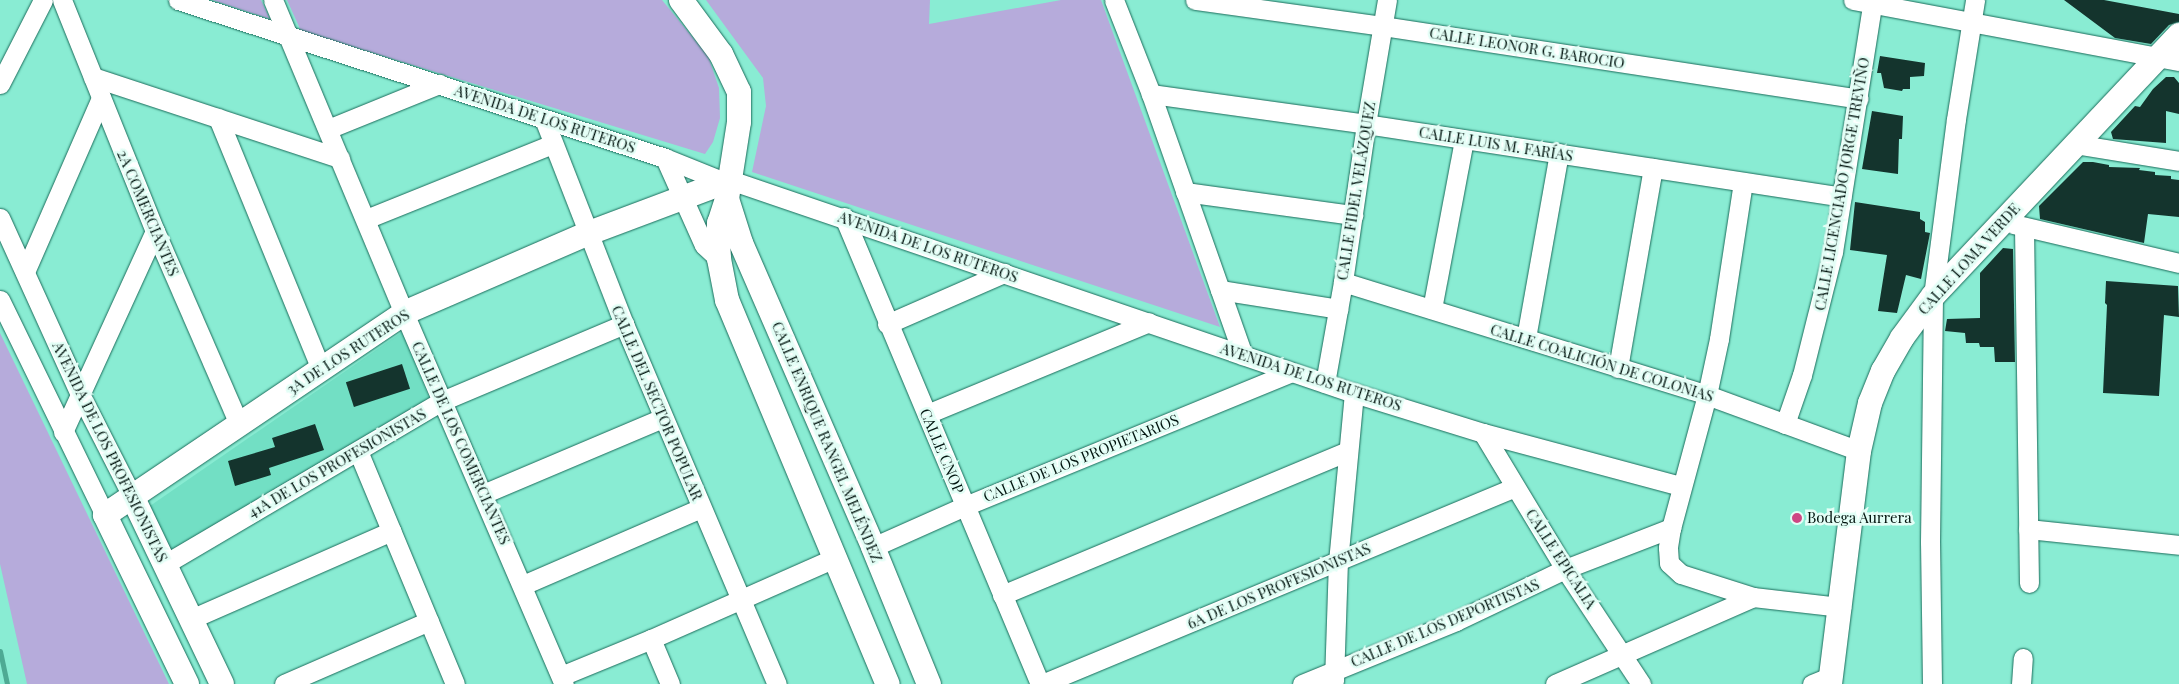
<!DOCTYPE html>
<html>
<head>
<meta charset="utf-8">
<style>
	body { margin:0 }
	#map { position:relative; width:2179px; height:684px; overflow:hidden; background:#89ecd3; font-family:"Playfair Display",serif }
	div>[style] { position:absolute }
	.built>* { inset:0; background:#72dfc4 }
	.green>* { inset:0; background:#b6abdb }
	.stream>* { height:5px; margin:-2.5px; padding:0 2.5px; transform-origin:2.5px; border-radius:2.5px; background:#4eaa94 }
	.building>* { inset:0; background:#14342d; transform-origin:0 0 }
	.roads { filter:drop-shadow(0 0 1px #1b6c5b) drop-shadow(0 0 1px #1b6c5b) }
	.minor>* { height:19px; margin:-9.5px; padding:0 9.5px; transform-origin:9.5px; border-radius:9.5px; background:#fff }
	.tertiary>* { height:24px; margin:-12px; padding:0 12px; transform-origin:12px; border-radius:12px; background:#fff }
	.dots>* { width:14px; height:14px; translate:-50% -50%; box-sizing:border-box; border:2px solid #e3fef6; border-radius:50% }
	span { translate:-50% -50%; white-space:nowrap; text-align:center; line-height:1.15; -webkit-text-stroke:5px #e3fef6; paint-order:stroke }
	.street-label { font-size:15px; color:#01130e }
	.poi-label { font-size:15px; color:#01130e }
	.left { translate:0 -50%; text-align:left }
</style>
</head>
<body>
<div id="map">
	<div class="built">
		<i style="clip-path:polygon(402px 332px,429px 398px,171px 556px,147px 508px)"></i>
	</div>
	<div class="green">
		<i style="clip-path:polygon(212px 0,261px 0,270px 19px)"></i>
		<i style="clip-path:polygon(287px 0,662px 0,708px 56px,719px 88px,720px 118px,713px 142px,705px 154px,301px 31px)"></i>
		<i style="clip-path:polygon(706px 0,930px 0,929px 24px,1061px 0,1101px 0,1220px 327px,752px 172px,766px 106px,763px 78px)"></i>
		<i style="clip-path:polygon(0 333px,169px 684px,27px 684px,0 564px)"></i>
	</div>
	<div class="stream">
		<i style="left:0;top:651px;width:34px;rotate:78deg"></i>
	</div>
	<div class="building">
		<i style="clip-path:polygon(2064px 0,2104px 0,2179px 14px,2179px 22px,2169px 25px,2151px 44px,2115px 38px)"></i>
		<i style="clip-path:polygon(1880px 56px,1925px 63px,1924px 76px,1910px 77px,1910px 89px,1903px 89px,1902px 91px,1884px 88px,1881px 73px,1877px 73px)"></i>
		<i style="clip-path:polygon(2166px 77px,2174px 77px,2179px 83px,2179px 114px,2166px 111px,2166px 143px,2113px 139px,2111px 132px,2135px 106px,2140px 107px,2153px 89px)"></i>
		<i style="clip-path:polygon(1872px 111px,1903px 116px,1902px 139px,1899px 139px,1898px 174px,1862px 169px)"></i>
		<i style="clip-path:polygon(2083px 162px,2093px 162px,2109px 165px,2109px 167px,2140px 168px,2139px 170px,2155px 172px,2155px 175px,2171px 176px,2171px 179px,2179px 180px,2179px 217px,2148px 214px,2144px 243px,2040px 219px,2039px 206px)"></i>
		<i style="clip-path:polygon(1855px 202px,1920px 212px,1920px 219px,1925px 222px,1925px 232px,1930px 233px,1921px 279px,1906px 275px,1897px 313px,1878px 311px,1887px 255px,1850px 250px)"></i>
		<i style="clip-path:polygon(2003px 248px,2013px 249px,2015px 362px,1995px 362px,1994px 347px,1980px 347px,1979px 343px,1966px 343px,1965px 333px,1945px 331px,1947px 319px,1980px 318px,1980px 273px)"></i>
		<i style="clip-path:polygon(2106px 281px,2178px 286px,2179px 317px,2164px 315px,2159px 396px,2103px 393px,2107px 305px,2105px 303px)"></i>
		<i style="left:402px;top:364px;width:26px;height:59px;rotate:72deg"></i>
		<i style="clip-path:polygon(315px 424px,324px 450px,269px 468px,271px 475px,235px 486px,228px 461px,275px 447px,272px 438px)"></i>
	</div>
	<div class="roads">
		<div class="minor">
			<i style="left:62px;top:0;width:249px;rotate:68.1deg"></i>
			<i style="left:155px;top:231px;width:210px;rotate:66.5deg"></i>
			<i style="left:178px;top:0;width:512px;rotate:17.97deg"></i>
			<i style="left:665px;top:158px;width:61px;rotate:22deg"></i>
			<i style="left:273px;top:0;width:339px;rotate:67.3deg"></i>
			<i style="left:404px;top:313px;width:404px;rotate:66.7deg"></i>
			<i style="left:1114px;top:0;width:101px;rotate:68.5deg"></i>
			<i style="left:1151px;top:94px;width:277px;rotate:70.6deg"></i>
			<i style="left:1195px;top:0;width:190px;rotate:7.9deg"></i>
			<i style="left:1383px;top:26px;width:481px;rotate:8.7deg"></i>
			<i style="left:1853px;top:0;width:332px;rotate:10.6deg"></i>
			<i style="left:93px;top:77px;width:260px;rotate:18.2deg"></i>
			<i style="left:0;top:84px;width:94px;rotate:-62.9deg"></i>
			<i style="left:1151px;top:94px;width:217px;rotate:7.9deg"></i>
			<i style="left:1366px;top:124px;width:481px;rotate:8.7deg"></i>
			<i style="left:218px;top:118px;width:271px;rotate:67.7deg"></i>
			<i style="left:544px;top:119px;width:220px;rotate:68.7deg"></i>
			<i style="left:624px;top:324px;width:391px;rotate:67deg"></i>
			<i style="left:328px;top:129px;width:120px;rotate:-22.1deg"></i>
			<i style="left:2074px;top:144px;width:106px;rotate:9.2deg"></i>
			<i style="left:665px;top:158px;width:95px;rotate:65.9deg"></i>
			<i style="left:704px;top:245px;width:21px;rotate:43deg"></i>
			<i style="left:730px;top:180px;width:659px;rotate:18.85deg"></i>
			<i style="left:1354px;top:393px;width:135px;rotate:17.2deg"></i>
			<i style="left:1483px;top:433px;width:205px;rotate:15deg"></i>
			<i style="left:1743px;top:182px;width:159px;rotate:98.7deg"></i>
			<i style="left:1719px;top:339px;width:57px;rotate:102.1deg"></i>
			<i style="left:1707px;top:395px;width:138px;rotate:105.1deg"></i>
			<i style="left:1671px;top:528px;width:20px;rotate:99deg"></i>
			<i style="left:1668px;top:548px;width:15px;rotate:86deg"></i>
			<i style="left:1669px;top:563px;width:16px;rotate:43deg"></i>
			<i style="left:1681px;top:574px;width:76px;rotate:17.7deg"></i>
			<i style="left:1753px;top:597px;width:89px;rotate:6.5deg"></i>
			<i style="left:1185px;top:192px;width:170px;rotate:7.8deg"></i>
			<i style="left:844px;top:217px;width:506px;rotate:67.23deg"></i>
			<i style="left:0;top:218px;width:193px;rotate:65.6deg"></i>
			<i style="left:80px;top:394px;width:114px;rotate:63deg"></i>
			<i style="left:366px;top:219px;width:201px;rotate:-21.9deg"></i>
			<i style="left:2013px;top:224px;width:171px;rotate:13.2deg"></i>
			<i style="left:2024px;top:227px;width:356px;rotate:89.2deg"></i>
			<i style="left:25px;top:272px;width:190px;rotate:-66.4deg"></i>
			<i style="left:1343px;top:282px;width:381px;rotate:17.2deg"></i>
			<i style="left:1707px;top:395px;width:162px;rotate:20.2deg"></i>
			<i style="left:1220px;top:290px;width:120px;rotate:9.1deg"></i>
			<i style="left:0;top:300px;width:239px;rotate:64deg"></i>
			<i style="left:1432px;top:309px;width:172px;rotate:-79.3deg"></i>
			<i style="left:887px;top:324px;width:128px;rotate:-23.6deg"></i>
			<i style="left:1526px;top:338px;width:188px;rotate:-79.9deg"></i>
			<i style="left:1618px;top:368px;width:203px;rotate:-80.1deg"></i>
			<i style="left:1325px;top:383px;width:103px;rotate:-79.9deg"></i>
			<i style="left:1343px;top:282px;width:160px;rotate:-81.7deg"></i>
			<i style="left:1366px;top:124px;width:126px;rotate:-80.4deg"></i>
			<i style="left:927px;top:414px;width:240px;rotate:-22.5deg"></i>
			<i style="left:1785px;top:424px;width:52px;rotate:-70.9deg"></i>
			<i style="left:1802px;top:375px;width:127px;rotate:-75.9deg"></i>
			<i style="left:1833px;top:252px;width:255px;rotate:-81deg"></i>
			<i style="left:63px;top:432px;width:221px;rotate:-65.4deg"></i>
			<i style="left:1483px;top:433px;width:159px;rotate:58.9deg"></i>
			<i style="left:1565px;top:569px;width:138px;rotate:56.5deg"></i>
			<i style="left:358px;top:451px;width:252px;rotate:67.4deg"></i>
			<i style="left:483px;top:494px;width:195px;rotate:-22.9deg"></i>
			<i style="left:2028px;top:529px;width:152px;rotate:6deg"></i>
			<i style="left:873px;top:547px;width:101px;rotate:-24deg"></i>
			<i style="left:965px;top:506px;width:352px;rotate:-22.3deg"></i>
			<i style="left:165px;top:564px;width:321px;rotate:-30.5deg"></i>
			<i style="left:442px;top:401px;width:198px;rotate:-22.9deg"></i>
			<i style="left:523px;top:585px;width:194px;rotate:-23.4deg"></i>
			<i style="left:1002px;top:595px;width:375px;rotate:-22.6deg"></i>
			<i style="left:191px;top:619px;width:219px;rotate:-23.7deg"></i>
			<i style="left:651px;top:639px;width:49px;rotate:67.1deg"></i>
			<i style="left:561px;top:676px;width:97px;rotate:-22.3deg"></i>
			<i style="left:651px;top:639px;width:201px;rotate:-23.8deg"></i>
			<i style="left:1334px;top:681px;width:119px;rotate:-88.1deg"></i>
			<i style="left:1338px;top:562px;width:170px;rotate:-84.6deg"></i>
			<i style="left:284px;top:684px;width:158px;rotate:-23.5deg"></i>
			<i style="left:1042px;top:684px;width:512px;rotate:-22.61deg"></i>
			<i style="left:1302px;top:684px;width:166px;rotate:-22.2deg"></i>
			<i style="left:1456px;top:621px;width:121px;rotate:-25.5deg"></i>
			<i style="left:1565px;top:569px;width:114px;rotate:-21.1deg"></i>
			<i style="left:1555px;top:684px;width:216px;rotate:-23.7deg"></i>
			<i style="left:1812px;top:684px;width:22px;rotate:-22deg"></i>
			<i style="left:1932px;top:684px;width:142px;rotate:-90.8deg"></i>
			<i style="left:1930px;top:542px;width:246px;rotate:-89.3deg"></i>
			<i style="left:1933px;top:296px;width:178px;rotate:-82.6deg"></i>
			<i style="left:1956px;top:119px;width:121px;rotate:-80.9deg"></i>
			<i style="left:2021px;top:684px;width:26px;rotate:-86deg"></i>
		</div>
		<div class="tertiary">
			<i style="left:681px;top:0;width:67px;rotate:53.5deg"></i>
			<i style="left:721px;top:54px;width:42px;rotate:64.7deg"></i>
			<i style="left:739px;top:92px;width:30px;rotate:90deg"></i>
			<i style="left:739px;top:122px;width:78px;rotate:98.9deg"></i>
			<i style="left:727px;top:199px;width:25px;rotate:108deg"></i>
			<i style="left:719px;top:223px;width:20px;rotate:93deg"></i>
			<i style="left:718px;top:243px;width:16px;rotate:86deg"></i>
			<i style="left:719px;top:259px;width:42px;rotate:79deg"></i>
			<i style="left:727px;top:300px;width:416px;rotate:67.3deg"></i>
			<i style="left:727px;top:199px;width:46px;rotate:72.3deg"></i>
			<i style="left:741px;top:243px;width:331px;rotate:66.5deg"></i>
			<i style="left:873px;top:547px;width:148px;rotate:67.8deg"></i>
			<i style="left:132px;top:496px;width:208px;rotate:64.4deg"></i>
			<i style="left:187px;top:684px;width:188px;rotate:-115.9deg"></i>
			<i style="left:105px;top:515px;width:361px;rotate:-34deg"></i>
			<i style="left:404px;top:313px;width:202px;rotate:-23.4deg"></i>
			<i style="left:589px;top:233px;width:151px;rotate:-20.6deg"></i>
			<i style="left:1830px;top:684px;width:235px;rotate:-82.9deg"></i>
			<i style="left:1859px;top:451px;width:49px;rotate:-77.1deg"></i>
			<i style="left:1870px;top:403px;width:35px;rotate:-68deg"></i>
			<i style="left:1883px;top:371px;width:38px;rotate:-60deg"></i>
			<i style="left:1902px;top:338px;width:52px;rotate:-53.6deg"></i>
			<i style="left:1933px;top:296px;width:359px;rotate:-46.7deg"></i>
		</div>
	</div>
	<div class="dots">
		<i style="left:1797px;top:518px;background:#ce4684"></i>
	</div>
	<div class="street-label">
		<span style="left:1527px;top:48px;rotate:9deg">CALLE LEONOR G. BAROCIO</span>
		<span style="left:545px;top:119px;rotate:18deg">AVENIDA DE LOS RUTEROS</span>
		<span style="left:1496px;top:144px;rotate:9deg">CALLE LUIS M. FARÍAS</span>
		<span style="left:1842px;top:184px;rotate:-80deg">CALLE LICENCIADO JORGE TREVIÑO</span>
		<span style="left:1356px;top:191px;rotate:-81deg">CALLE FIDEL VELÁZQUEZ</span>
		<span style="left:148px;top:213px;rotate:67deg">2A COMERCIANTES</span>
		<span style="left:928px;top:247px;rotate:19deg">AVENIDA DE LOS RUTEROS</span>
		<span style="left:1969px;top:259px;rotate:-48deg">CALLE LOMA VERDE</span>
		<span style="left:348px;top:352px;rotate:-33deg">3A DE LOS RUTEROS</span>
		<span style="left:1602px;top:363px;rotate:17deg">CALLE COALICIÓN DE COLONIAS</span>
		<span style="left:1311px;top:377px;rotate:18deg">AVENIDA DE LOS RUTEROS</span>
		<span style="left:657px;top:403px;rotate:67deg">CALLE DEL SECTOR POPULAR</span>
		<span style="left:827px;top:442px;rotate:67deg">CALLE ENRIQUE RANGEL MELÉNDEZ</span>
		<span style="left:461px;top:443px;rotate:66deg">CALLE DE LOS COMERCIANTES</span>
		<span style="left:942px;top:451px;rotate:67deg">CALLE CNOP</span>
		<span style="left:110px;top:452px;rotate:64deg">AVENIDA DE LOS PROFESIONISTAS</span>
		<span style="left:1081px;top:458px;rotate:-22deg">CALLE DE LOS PROPIETARIOS</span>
		<span style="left:337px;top:463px;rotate:-30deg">41A DE LOS PROFESIONISTAS</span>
		<span style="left:1561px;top:559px;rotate:57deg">CALLE EPICALIA</span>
		<span style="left:1279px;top:586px;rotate:-23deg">6A DE LOS PROFESIONISTAS</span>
		<span style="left:1445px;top:623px;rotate:-23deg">CALLE DE LOS DEPORTISTAS</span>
	</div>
	<div class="poi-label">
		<span class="left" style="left:1807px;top:518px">Bodega Aurrera</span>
	</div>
</div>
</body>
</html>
